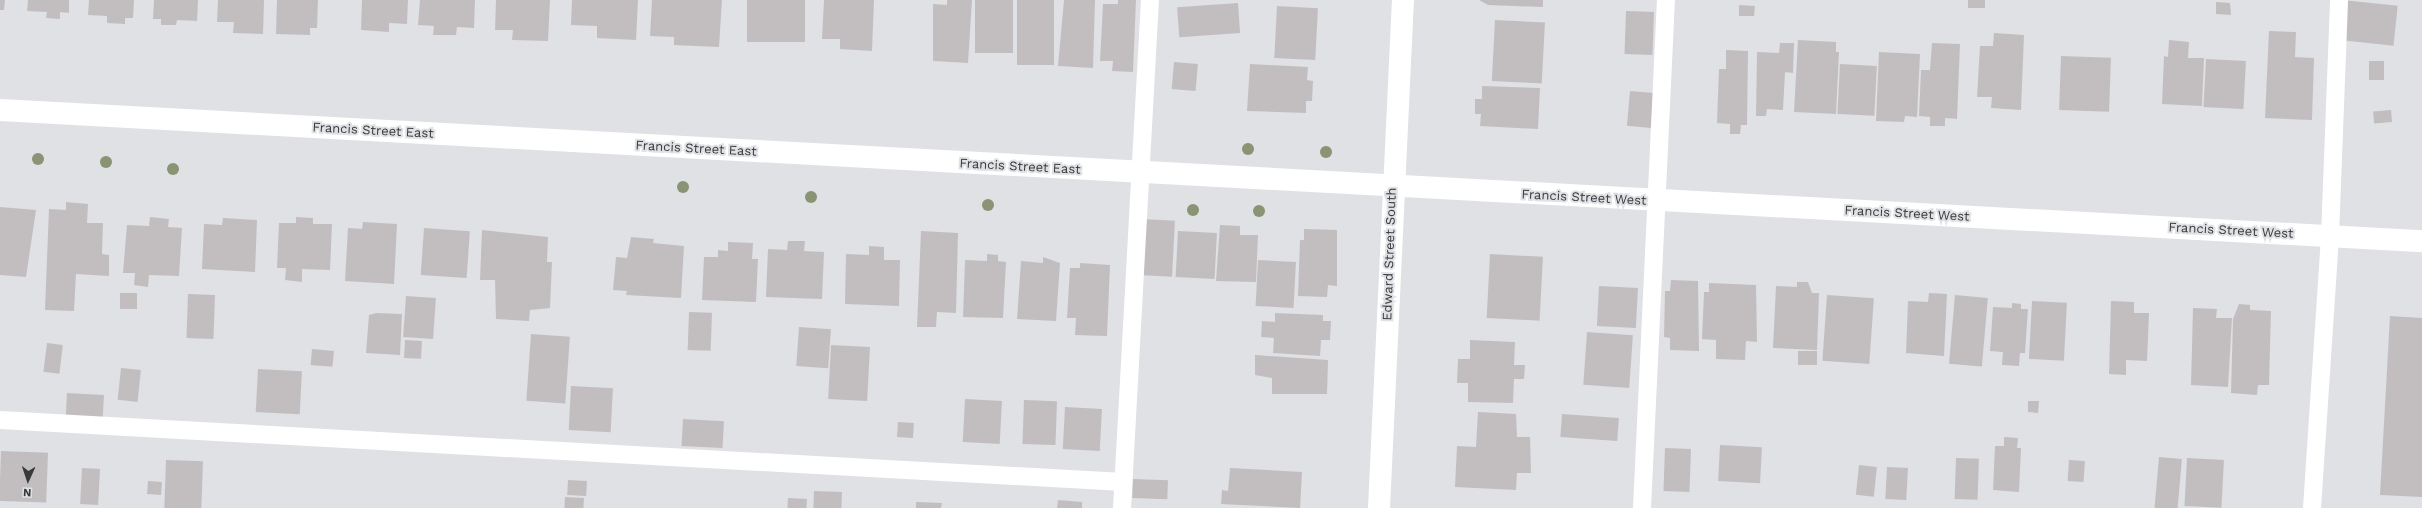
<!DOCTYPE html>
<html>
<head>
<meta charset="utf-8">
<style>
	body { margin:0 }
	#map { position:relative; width:2422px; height:508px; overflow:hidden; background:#dfe1e5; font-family:"Work Sans",sans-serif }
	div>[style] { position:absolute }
	.building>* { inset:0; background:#c2bec0; transform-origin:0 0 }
	.service>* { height:18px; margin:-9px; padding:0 9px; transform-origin:9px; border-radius:9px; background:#fff }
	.minor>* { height:22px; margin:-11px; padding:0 11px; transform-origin:11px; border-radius:11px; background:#fff }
	.secondary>* { height:22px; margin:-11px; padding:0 11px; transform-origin:11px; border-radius:11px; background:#fff }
	.trees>* { width:12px; height:12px; margin:-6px; border-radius:50%; background:#8a9373 }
	span { translate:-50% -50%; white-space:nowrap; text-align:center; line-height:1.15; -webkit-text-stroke:4px #dfe1e5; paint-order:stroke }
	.street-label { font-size:13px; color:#393a3b }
	.north { position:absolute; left:8px; top:460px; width:40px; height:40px; -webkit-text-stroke:3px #dfe1e5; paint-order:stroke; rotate:183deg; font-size:11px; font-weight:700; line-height:16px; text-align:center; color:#393a3b }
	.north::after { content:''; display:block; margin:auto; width:14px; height:18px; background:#393a3b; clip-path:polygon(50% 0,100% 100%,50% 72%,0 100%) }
</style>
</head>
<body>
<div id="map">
	<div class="building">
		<i style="clip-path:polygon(0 0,5px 0,4px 10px,0 10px)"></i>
		<i style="clip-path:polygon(28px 0,69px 0,69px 13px,60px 12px,60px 19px,46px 18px,47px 12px,27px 11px)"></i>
		<i style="clip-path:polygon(89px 0,134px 0,133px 18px,125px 18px,125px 24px,107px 23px,107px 16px,88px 15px)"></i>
		<i style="clip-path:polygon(154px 0,198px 0,197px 21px,177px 20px,176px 25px,161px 25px,161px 19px,153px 19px)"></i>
		<i style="clip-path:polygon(218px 0,264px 0,263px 34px,233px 33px,234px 22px,217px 22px)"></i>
		<i style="clip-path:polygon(277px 0,318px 0,317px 28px,310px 28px,310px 35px,276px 34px)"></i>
		<i style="clip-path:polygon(362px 0,408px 0,407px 24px,389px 23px,389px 32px,361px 30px)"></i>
		<i style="clip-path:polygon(420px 0,475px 0,474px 28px,457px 27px,456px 35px,433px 35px,434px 26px,418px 25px)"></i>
		<i style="clip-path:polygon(496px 0,550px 0,548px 41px,512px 40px,513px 30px,495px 30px)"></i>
		<i style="clip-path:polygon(572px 0,638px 0,636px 40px,597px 38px,597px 26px,571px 25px)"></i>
		<i style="clip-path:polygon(652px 0,722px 0,719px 47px,674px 45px,674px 37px,650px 36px)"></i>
		<i style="left:747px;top:0;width:58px;height:42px"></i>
		<i style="clip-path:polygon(824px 0,874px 0,872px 51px,840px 49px,840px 39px,822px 39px)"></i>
		<i style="clip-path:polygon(947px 0,972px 0,968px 63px,933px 61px,933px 4px,947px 5px)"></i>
		<i style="left:975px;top:0;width:38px;height:53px"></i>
		<i style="left:1017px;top:0;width:37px;height:65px"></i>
		<i style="clip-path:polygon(1064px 0,1095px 0,1093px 68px,1058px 66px)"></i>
		<i style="clip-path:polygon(1118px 0,1136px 0,1133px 72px,1112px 71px,1113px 61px,1100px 61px,1103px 4px,1118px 4px)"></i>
		<i style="clip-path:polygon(1479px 0,1543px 0,1543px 7px,1488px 5px)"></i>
		<i style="left:1968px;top:0;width:17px;height:8px"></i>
		<i style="left:2342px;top:0;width:56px;height:40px;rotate:6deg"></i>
		<i style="clip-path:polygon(2216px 2px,2230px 3px,2231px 15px,2216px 14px)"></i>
		<i style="left:1238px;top:3px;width:30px;height:61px;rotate:86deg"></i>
		<i style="clip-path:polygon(1739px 5px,1755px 6px,1754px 16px,1739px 16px)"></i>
		<i style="left:1277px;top:6px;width:41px;height:52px;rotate:3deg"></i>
		<i style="left:1626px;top:11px;width:28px;height:43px;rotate:2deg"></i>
		<i style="left:1495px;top:20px;width:50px;height:61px;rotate:3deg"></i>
		<i style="clip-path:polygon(2269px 31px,2296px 32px,2295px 57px,2314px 58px,2312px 120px,2265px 118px)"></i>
		<i style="clip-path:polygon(1994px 33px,2024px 35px,2021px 110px,1991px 108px,1992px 97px,1977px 97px,1980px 46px,1993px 46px)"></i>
		<i style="clip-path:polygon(1798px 40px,1836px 42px,1836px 52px,1839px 52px,1836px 114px,1794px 112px)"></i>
		<i style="clip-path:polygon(2169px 40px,2189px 42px,2188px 58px,2204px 58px,2202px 106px,2162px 104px,2164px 56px,2168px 57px)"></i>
		<i style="clip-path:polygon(1780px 43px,1794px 43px,1793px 73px,1785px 72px,1783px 110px,1767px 109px,1766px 116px,1756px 116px,1757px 52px,1779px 53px)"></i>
		<i style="clip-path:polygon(1932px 43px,1960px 44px,1957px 119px,1945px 118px,1945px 126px,1930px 126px,1930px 117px,1919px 116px,1921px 70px,1930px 70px)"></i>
		<i style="clip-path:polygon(1726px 50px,1748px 51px,1747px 125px,1741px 125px,1740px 134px,1730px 134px,1730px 124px,1717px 123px,1719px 69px,1726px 69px)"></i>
		<i style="clip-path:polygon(1879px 52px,1920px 54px,1917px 117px,1905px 116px,1904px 122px,1876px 121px)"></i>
		<i style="left:2061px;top:56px;width:50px;height:54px;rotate:2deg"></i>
		<i style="left:2206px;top:59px;width:40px;height:48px;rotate:3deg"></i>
		<i style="left:2369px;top:61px;width:15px;height:19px"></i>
		<i style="left:1174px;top:62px;width:24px;height:27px;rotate:5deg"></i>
		<i style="clip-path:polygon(1250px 64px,1308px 67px,1307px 80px,1313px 81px,1312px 101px,1306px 101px,1306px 113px,1247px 111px)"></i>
		<i style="left:1840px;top:64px;width:37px;height:50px;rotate:3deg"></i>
		<i style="clip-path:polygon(1482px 86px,1540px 88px,1538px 129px,1480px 126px,1481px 114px,1475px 114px,1475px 99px,1482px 99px)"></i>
		<i style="left:1630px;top:91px;width:24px;height:35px;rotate:5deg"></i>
		<i style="left:2391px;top:110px;width:12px;height:18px;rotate:85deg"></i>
		<i style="clip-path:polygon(66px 202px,88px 204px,87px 223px,103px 223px,102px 254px,109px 255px,109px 276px,76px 274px,74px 311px,45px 310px,49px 209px,66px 210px)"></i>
		<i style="clip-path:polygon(0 207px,36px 210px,26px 277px,0 275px)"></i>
		<i style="clip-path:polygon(150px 217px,169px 219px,168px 227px,182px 228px,179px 276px,149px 275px,148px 287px,134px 285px,135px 273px,123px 273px,127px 225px,149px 226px)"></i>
		<i style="clip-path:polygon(296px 217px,313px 218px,313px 224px,332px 224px,330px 270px,302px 269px,302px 282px,285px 280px,286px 268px,277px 268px,279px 223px,296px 223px)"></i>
		<i style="clip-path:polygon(223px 218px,257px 220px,255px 272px,202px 269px,204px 224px,222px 225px)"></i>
		<i style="left:1141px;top:219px;width:34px;height:56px;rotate:3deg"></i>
		<i style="clip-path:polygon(363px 222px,397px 224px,394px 284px,345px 281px,348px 228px,362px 229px)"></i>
		<i style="clip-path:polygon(1220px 225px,1240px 226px,1240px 235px,1258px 235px,1256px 282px,1216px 281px)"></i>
		<i style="left:424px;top:228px;width:46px;height:47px;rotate:4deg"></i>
		<i style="clip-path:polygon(1304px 229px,1337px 230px,1337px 286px,1328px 285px,1327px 297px,1298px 296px,1300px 240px,1304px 240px)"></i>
		<i style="clip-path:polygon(482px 230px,548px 237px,547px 262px,552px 262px,550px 308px,530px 310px,529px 321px,496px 319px,495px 280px,480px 280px)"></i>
		<i style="clip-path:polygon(921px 231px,958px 233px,956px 313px,937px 312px,936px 327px,917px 327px)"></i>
		<i style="left:1178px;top:231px;width:39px;height:46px;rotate:3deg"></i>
		<i style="clip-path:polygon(631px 237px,654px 239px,653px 243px,684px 246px,681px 298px,626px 295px,627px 291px,613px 290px,616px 257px,627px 258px)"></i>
		<i style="clip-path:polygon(788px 241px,805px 241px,804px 251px,824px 252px,822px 299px,766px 297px,768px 249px,787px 250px)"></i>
		<i style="clip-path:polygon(728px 242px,753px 243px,752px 259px,758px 259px,756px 302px,702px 300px,704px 257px,718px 257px,718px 250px,728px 251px)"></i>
		<i style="clip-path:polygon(869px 246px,884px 247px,884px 260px,900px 260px,899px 306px,845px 304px,846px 254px,869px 255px)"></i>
		<i style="clip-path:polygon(987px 254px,998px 255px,998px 261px,1006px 262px,1003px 318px,963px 317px,965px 260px,987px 261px)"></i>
		<i style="left:1490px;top:254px;width:53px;height:64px;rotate:3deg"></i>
		<i style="clip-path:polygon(1043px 257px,1060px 263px,1056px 321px,1017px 319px,1021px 261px,1043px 263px)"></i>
		<i style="left:1258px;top:260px;width:38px;height:46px;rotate:3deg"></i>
		<i style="clip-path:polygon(1080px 263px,1110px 265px,1107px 336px,1075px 335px,1076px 318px,1067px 318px,1070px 268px,1080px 268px)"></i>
		<i style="clip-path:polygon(1671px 280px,1698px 281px,1699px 351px,1670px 350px,1670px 338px,1664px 337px,1665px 291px,1670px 291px)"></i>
		<i style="clip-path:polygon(1797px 282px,1808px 282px,1812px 293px,1819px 293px,1817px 350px,1773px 348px,1776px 286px,1797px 287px)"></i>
		<i style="clip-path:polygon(1709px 283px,1756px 285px,1757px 342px,1746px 341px,1745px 360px,1716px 359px,1716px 340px,1702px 339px,1704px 292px,1709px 292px)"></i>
		<i style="left:1599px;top:286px;width:39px;height:40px;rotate:3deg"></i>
		<i style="left:120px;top:293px;width:17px;height:16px"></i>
		<i style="clip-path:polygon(1929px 293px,1947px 294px,1944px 356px,1906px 353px,1908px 301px,1928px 302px)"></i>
		<i style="left:188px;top:294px;width:27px;height:44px;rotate:2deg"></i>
		<i style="left:1827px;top:295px;width:47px;height:66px;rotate:4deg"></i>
		<i style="left:1955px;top:295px;width:33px;height:69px;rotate:5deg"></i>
		<i style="left:406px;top:296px;width:30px;height:41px;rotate:4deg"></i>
		<i style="left:2032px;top:301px;width:35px;height:58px;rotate:3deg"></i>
		<i style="clip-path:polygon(2111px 301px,2134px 302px,2134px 313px,2149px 313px,2147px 361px,2126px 360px,2126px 375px,2109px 374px)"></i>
		<i style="clip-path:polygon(2012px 303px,2021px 304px,2021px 309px,2028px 309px,2025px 353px,2020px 353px,2019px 366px,2002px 365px,2003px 352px,1990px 351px,1993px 307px,2012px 308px)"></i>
		<i style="clip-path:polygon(2239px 304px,2250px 305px,2250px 310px,2271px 311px,2269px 385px,2258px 385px,2257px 395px,2231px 393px,2233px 319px)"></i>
		<i style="clip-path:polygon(2193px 308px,2217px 309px,2216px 318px,2232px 318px,2228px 387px,2191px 385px)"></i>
		<i style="left:689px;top:312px;width:23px;height:38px;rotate:2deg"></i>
		<i style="clip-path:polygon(376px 313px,402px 314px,400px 355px,366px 353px,369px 315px)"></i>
		<i style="clip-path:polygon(1275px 313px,1323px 315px,1323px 321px,1331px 321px,1330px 340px,1321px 340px,1320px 356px,1273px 353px,1274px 338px,1261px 337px,1262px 321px,1275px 322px)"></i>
		<i style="clip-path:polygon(2390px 316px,2422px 318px,2422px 497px,2380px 495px)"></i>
		<i style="left:799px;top:327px;width:32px;height:39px;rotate:4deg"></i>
		<i style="left:1587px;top:332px;width:46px;height:53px;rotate:4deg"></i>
		<i style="left:531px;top:334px;width:39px;height:67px;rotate:4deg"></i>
		<i style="left:405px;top:340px;width:17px;height:18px;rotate:3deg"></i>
		<i style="clip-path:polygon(1470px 340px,1515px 342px,1514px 365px,1525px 365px,1524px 379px,1514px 379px,1513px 403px,1468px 402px,1468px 383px,1457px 383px,1458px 359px,1470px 359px)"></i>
		<i style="left:47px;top:343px;width:16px;height:29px;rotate:7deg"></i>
		<i style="left:831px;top:345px;width:39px;height:54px;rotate:3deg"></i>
		<i style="left:312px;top:349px;width:22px;height:16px;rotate:5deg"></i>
		<i style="left:1817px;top:351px;width:14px;height:19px;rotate:90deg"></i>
		<i style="clip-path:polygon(1255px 355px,1328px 360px,1327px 394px,1272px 394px,1272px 378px,1255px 375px)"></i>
		<i style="left:121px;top:368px;width:20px;height:32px;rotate:6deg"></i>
		<i style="left:258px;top:369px;width:44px;height:43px;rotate:3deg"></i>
		<i style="left:571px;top:386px;width:42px;height:44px;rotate:3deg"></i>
		<i style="left:67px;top:393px;width:37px;height:24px;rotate:3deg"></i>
		<i style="left:965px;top:399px;width:37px;height:43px;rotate:3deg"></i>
		<i style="left:1024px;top:400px;width:33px;height:44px;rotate:2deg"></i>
		<i style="clip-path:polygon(2028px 401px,2039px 401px,2038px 413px,2028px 412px)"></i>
		<i style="left:1065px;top:407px;width:37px;height:42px;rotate:3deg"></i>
		<i style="clip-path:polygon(1478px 412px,1516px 414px,1517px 437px,1530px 437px,1531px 473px,1517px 473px,1516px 490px,1455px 487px,1457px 446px,1476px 447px)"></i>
		<i style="left:1562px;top:414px;width:57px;height:23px;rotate:4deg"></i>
		<i style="left:683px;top:419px;width:41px;height:27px;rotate:3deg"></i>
		<i style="left:898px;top:422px;width:16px;height:15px;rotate:4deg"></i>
		<i style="clip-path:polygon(2004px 437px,2018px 438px,2017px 448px,2021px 448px,2019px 492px,1993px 490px,1995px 446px,2004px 446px)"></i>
		<i style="left:1720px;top:445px;width:42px;height:36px;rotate:3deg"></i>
		<i style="left:1665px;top:448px;width:26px;height:43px;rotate:2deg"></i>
		<i style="left:1px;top:451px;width:47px;height:50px;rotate:2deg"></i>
		<i style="left:2159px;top:457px;width:23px;height:51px;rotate:5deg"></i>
		<i style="left:1956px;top:458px;width:23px;height:41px;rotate:2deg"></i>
		<i style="left:2187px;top:458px;width:37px;height:48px;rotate:3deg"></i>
		<i style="left:166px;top:460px;width:37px;height:48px;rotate:2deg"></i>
		<i style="left:2069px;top:460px;width:16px;height:21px;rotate:4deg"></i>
		<i style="left:1859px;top:465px;width:18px;height:30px;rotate:6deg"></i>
		<i style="left:1887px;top:467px;width:21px;height:32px;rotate:3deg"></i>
		<i style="left:82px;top:468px;width:18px;height:36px;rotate:3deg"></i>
		<i style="clip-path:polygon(1230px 468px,1302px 472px,1300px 508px,1221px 504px,1222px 490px,1228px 491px)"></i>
		<i style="left:1133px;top:479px;width:35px;height:19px;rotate:2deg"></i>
		<i style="left:568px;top:480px;width:19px;height:15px;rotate:3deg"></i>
		<i style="left:148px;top:481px;width:14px;height:13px;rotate:4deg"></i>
		<i style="left:814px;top:491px;width:28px;height:17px;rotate:2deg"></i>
		<i style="left:565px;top:497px;width:19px;height:11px;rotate:3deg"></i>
		<i style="left:788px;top:498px;width:19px;height:10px;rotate:3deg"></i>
		<i style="clip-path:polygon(1058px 500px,1082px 502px,1082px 508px,1057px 508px)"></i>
		<i style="clip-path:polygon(916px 502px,942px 503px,941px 508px,916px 508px)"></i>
	</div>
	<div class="service">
		<i style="left:0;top:420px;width:1125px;rotate:3.16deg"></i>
		<i style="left:1122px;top:508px;width:509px;rotate:-86.85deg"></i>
		<i style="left:1642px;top:508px;width:509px;rotate:-87.3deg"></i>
		<i style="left:2312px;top:508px;width:273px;rotate:-86.2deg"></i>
		<i style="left:2330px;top:236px;width:236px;rotate:-87.8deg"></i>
	</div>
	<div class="minor">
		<i style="left:0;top:110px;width:2426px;rotate:3.1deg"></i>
	</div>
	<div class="secondary">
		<i style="left:1379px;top:508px;width:509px;rotate:-87.3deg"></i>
	</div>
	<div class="trees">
		<i style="left:1248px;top:149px"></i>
		<i style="left:1326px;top:152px"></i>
		<i style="left:38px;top:159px"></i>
		<i style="left:106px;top:162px"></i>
		<i style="left:173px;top:169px"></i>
		<i style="left:683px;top:187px"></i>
		<i style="left:811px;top:197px"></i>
		<i style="left:988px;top:205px"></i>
		<i style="left:1193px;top:210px"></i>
		<i style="left:1259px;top:211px"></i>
	</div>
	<div class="street-label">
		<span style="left:373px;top:131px;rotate:3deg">Francis Street East</span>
		<span style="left:696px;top:149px;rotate:3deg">Francis Street East</span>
		<span style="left:1020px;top:167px;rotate:3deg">Francis Street East</span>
		<span style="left:1584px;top:198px;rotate:3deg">Francis Street West</span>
		<span style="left:1907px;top:214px;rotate:3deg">Francis Street West</span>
		<span style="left:2231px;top:231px;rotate:3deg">Francis Street West</span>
		<span style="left:1390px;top:254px;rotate:-88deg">Edward Street South</span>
	</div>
	<div class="north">N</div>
</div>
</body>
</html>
